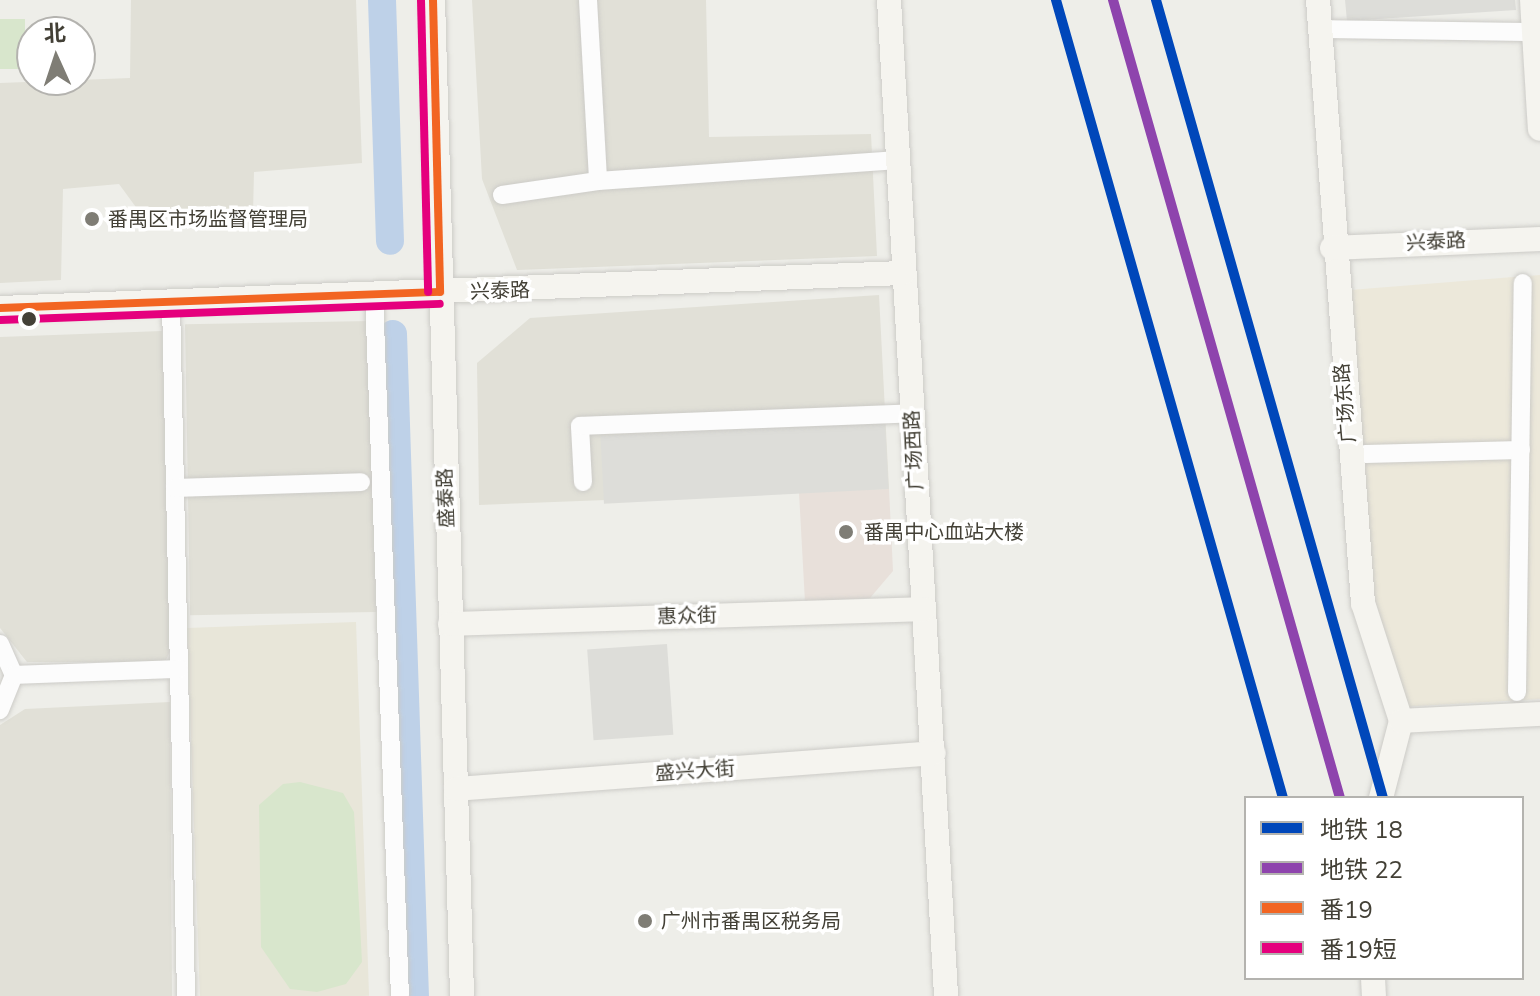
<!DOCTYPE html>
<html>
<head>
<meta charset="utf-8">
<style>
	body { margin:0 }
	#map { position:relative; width:1540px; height:996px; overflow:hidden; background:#eeeee9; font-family:"Nunito Sans","Noto Sans SC",sans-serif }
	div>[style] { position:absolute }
	.residential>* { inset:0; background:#e1e0d7; transform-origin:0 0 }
	.commercial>* { inset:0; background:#ece8da }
	.education>* { inset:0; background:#e8e6d9; transform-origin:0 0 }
	.medical>* { inset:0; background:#e8e0da }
	.green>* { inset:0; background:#d8e6cc; transform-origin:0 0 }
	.parking>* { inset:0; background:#ddddd9; transform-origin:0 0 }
	.river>* { height:28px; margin:-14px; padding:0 14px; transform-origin:14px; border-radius:14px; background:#bed1e8 }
	.roads { filter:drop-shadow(0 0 2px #cccbc7) drop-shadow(0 0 2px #cccbc7) }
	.street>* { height:18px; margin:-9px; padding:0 9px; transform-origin:9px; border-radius:9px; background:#fcfcfc }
	.secondary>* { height:24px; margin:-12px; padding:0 12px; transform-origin:12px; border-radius:12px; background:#f5f4ef }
	.bus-1>* { height:8px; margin:-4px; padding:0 4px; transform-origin:4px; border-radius:4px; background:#f26522 }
	.bus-2>* { height:8px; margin:-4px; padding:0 4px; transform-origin:4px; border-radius:4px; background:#e5007d }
	.metro-1>* { height:10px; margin:-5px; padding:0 5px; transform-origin:5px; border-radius:5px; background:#0047ba }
	.metro-2>* { height:10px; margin:-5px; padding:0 5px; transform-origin:5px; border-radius:5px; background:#8e44ad }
	.dots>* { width:22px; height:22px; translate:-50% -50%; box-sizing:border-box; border:4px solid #fff; border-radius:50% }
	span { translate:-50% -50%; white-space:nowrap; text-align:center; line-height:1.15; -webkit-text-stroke:7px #fff; paint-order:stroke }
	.poi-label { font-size:20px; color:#434036 }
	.left { translate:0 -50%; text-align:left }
	.street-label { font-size:20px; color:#434036 }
	.legend { position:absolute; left:1244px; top:796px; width:280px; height:184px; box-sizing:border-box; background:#fff; border:2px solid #b4b3af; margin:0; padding:10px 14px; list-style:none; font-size:24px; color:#434036 }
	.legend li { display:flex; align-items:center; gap:16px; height:40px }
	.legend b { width:40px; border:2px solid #b4b3af }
	.north { position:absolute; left:16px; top:16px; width:80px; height:80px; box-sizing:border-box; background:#fff; border:2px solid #b4b3af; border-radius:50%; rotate:357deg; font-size:22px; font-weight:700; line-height:32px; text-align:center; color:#434036 }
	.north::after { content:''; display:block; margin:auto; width:28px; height:36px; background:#7f7d75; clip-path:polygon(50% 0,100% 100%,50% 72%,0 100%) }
</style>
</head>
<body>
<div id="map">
	<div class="residential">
		<i style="clip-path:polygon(131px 0,356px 0,362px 163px,254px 172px,253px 213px,138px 210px,119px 184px,63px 189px,61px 280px,0 283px,0 83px,130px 78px)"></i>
		<i style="clip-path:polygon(472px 0,706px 0,709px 137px,871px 134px,877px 256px,517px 270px,482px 179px)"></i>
		<i style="clip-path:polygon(879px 295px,889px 489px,479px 505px,477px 363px,530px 318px)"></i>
		<i style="left:371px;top:321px;width:291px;height:186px;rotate:89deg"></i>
		<i style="clip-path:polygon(162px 331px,172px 647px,165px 662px,27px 662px,0 628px,0 337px)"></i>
		<i style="clip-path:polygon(170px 702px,172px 996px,0 996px,0 725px,25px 709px)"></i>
	</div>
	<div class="commercial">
		<i style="clip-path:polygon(1540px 275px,1540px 699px,1401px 707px,1372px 591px,1350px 290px)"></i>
	</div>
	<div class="education">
		<i style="left:356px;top:622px;width:374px;height:169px;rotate:88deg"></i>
	</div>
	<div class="medical">
		<i style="clip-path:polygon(889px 489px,893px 571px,870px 598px,805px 602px,799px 492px)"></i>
	</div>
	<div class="green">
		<i style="left:0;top:19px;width:25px;height:50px"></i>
		<i style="clip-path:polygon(300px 782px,343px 793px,354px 812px,362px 962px,346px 984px,317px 992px,290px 989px,261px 947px,259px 805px,283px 784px)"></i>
	</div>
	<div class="parking">
		<i style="clip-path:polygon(1345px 0,1515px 0,1516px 10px,1347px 21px)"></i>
		<i style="left:885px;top:421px;width:68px;height:285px;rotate:87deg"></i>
		<i style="left:667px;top:644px;width:91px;height:80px;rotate:86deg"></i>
	</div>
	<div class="river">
		<i style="left:382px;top:0;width:241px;rotate:88.1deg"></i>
		<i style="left:393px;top:334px;width:662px;rotate:88.1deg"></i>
	</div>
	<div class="roads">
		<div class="street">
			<i style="left:588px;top:0;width:181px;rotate:86.8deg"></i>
			<i style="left:598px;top:181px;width:301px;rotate:-4deg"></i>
			<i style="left:1319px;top:29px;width:215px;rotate:0.8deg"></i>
			<i style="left:502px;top:195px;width:97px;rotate:-8.3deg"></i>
			<i style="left:374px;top:295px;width:701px;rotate:87.88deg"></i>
			<i style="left:171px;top:302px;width:694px;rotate:88.76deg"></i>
			<i style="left:1365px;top:454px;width:156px;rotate:-1.5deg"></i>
			<i style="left:583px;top:482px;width:56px;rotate:-93.1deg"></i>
			<i style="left:580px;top:426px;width:332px;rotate:-2.2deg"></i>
			<i style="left:175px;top:488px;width:186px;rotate:-1.8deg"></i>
			<i style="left:0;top:644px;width:34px;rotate:66deg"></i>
			<i style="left:14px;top:675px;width:38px;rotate:112deg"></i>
			<i style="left:14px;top:675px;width:165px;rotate:-2.1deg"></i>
			<i style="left:1517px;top:692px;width:409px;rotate:-89.2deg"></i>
		</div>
		<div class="secondary">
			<i style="left:433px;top:0;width:996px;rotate:88.33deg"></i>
			<i style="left:889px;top:0;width:998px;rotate:86.72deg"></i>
			<i style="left:1318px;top:0;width:605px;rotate:85.73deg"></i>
			<i style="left:1363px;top:603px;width:124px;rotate:72.1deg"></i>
			<i style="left:1401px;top:721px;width:80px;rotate:104.6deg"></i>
			<i style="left:1532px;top:0;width:129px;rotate:86.5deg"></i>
			<i style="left:1332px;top:248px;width:208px;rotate:-2.5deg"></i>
			<i style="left:0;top:308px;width:904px;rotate:-2.22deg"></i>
			<i style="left:450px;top:624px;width:474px;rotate:-1.8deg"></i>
			<i style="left:1401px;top:721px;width:139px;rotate:-2.9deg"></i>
			<i style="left:456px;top:789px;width:479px;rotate:-4.3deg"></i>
			<i style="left:1373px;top:978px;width:18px;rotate:87deg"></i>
		</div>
	</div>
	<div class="bus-1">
		<i style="left:433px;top:0;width:292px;rotate:88.6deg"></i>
		<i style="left:0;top:308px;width:440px;rotate:-2.1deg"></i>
	</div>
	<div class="bus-2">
		<i style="left:421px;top:0;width:292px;rotate:88.6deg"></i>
		<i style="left:0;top:320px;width:440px;rotate:-2.1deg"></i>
	</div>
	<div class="metro-1">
		<i style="left:1056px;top:0;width:830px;rotate:74.12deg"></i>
		<i style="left:1156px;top:0;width:830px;rotate:74.12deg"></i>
	</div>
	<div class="metro-2">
		<i style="left:1113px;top:0;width:830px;rotate:74.12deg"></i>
	</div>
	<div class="dots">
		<i style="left:92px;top:219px;background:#7f7d75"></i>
		<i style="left:29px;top:319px;background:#434036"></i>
		<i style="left:846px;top:532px;background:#7f7d75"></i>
		<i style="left:645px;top:921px;background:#7f7d75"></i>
	</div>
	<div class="poi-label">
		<span class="left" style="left:108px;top:219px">番禺区市场监督管理局</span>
		<span class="left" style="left:864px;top:532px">番禺中心血站大楼</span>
		<span class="left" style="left:661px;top:921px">广州市番禺区税务局</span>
	</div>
	<div class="street-label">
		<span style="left:1436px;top:242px;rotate:-3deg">兴泰路</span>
		<span style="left:500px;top:291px;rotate:-2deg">兴泰路</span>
		<span style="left:1345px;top:403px;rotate:-95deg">广场东路</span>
		<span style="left:914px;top:450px;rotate:-93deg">广场西路</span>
		<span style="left:446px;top:498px;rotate:-92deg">盛泰路</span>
		<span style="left:687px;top:616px;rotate:-2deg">惠众街</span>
		<span style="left:695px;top:771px;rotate:-4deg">盛兴大街</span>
	</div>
	<ul class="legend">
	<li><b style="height:10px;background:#0047ba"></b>地铁 18</li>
	<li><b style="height:10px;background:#8e44ad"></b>地铁 22</li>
	<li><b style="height:10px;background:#f26522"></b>番19</li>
	<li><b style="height:10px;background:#e5007d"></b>番19短</li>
	</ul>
	<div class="north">北</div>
</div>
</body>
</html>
